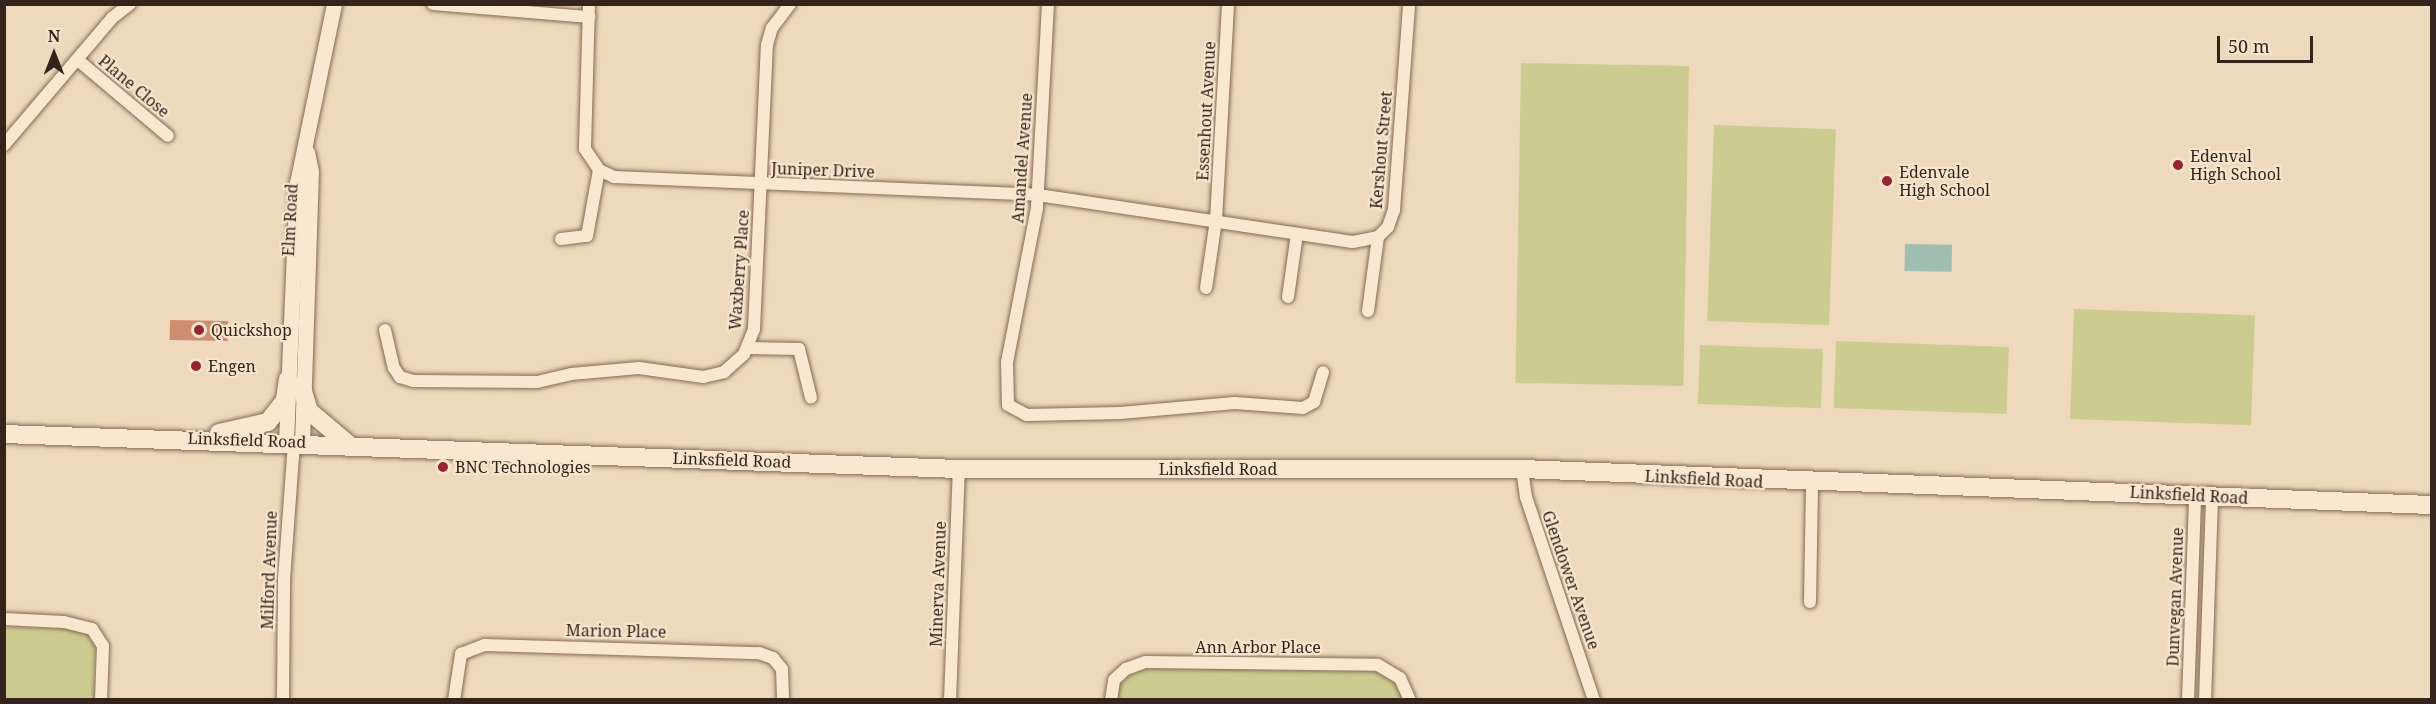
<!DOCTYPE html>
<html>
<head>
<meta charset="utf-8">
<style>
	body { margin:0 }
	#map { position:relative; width:2436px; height:704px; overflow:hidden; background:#eed9bc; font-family:"Noto Serif",serif }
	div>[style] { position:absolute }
	.green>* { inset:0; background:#cccc90; transform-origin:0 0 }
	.water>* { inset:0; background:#a0bfb2; transform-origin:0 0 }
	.building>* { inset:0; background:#ce8c71; transform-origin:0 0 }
	.roads { filter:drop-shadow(0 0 2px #866956) drop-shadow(0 0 2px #866956) }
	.minor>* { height:12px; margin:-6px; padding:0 6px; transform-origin:6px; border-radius:6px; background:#f9e8cf }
	.tertiary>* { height:15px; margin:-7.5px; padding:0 7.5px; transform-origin:7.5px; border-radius:7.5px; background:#f9e8cf }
	.secondary>* { height:18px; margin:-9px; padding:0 9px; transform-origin:9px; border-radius:9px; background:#f9e8cf }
	.dots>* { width:16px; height:16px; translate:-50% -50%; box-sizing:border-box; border:3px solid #f6e5cc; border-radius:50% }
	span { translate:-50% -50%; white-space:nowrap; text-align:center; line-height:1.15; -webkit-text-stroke:4.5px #f6e5cc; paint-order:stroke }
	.street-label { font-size:16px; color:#35241b }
	.poi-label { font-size:16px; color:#35241b }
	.left { translate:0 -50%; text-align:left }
	.frame { position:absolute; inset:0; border:6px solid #35241b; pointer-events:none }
	.north { position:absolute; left:24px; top:24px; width:60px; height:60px; -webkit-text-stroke:4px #f6e5cc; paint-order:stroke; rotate:0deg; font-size:16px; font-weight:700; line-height:24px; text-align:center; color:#35241b }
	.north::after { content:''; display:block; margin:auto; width:21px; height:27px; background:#35241b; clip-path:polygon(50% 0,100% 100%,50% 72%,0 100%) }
	.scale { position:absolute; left:2217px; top:36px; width:96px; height:27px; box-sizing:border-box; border:3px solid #35241b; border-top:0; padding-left:8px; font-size:18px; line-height:21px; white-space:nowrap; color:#35241b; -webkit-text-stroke:4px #f6e5cc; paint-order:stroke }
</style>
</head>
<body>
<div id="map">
	<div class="green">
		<i style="left:1521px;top:63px;width:168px;height:320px;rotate:1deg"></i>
		<i style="left:1714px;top:125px;width:122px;height:196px;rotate:2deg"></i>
		<i style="left:2074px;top:309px;width:181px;height:110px;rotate:2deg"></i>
		<i style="left:1836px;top:341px;width:173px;height:67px;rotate:2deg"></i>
		<i style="left:1700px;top:345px;width:123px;height:59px;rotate:2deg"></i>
		<i style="clip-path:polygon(5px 627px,86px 629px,95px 645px,94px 699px,5px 700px)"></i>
		<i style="clip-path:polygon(1138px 667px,1389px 672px,1418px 699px,1118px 700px,1118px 681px)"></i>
	</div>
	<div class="water">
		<i style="left:1905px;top:244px;width:47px;height:27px;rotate:1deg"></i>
	</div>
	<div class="building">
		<i style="left:170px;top:320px;width:58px;height:20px;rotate:1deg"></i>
	</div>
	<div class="roads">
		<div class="minor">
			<i style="left:433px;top:4px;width:157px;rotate:4.8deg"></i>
			<i style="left:589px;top:4px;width:145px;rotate:91.6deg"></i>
			<i style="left:585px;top:149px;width:25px;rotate:56deg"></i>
			<i style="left:599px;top:170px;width:17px;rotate:25deg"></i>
			<i style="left:614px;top:177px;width:424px;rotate:2.4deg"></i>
			<i style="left:1038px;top:195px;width:318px;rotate:8.5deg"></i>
			<i style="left:1353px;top:242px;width:25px;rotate:-11deg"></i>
			<i style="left:1378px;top:237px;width:14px;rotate:-45deg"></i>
			<i style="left:1388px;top:227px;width:18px;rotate:-71deg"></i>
			<i style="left:1394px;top:210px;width:207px;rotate:-85.8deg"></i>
			<i style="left:1048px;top:4px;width:204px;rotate:93.1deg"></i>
			<i style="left:1037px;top:208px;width:157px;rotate:101deg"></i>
			<i style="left:1007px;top:362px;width:43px;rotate:88.7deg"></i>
			<i style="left:1008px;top:405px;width:21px;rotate:28deg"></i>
			<i style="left:1027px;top:415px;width:93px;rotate:-1.2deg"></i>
			<i style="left:1120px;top:413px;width:115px;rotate:-5deg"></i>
			<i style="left:1235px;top:403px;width:68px;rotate:4.2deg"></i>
			<i style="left:1303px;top:408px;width:13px;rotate:-29deg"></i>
			<i style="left:1314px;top:402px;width:31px;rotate:-73deg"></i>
			<i style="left:79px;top:61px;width:116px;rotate:40.1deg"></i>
			<i style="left:4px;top:145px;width:167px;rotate:-49.6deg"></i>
			<i style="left:112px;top:18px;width:23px;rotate:-38deg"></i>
			<i style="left:561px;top:239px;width:26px;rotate:-7deg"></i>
			<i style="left:587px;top:236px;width:67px;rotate:-79.7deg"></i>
			<i style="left:1206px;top:288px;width:69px;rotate:-81.6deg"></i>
			<i style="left:1216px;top:220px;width:216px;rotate:-86.8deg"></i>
			<i style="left:1288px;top:297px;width:64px;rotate:-81.9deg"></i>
			<i style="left:1368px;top:311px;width:75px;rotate:-82.3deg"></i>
			<i style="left:385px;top:330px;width:39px;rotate:77deg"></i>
			<i style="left:394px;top:368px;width:11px;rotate:56deg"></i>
			<i style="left:400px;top:377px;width:14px;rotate:17deg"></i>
			<i style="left:413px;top:381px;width:124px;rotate:0.5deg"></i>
			<i style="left:537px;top:382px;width:35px;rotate:-13deg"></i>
			<i style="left:571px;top:374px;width:68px;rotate:-5deg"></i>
			<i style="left:639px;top:368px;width:65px;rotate:8deg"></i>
			<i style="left:703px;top:377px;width:22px;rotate:-13deg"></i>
			<i style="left:724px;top:372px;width:27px;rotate:-42deg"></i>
			<i style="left:744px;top:354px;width:27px;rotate:-68deg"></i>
			<i style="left:754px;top:329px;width:284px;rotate:-87.4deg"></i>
			<i style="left:767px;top:45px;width:18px;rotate:-74deg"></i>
			<i style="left:772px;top:28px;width:30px;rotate:-53deg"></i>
			<i style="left:748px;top:348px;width:51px;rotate:1.1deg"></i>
			<i style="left:799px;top:349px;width:50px;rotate:76.2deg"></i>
			<i style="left:1522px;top:469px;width:28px;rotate:82deg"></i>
			<i style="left:1526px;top:497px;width:214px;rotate:71.5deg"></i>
			<i style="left:1810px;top:602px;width:118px;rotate:-89deg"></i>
			<i style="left:4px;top:619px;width:60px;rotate:2.9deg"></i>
			<i style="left:64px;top:622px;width:29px;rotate:14deg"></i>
			<i style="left:92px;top:629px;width:20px;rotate:57deg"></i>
			<i style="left:103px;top:646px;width:54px;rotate:92.1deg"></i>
			<i style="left:283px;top:700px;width:121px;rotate:-89.5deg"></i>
			<i style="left:284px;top:579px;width:137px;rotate:-85.8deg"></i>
			<i style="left:454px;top:700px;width:47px;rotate:-81.3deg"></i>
			<i style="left:461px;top:654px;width:26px;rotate:-21deg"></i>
			<i style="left:485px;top:645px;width:274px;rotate:1.7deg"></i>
			<i style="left:759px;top:653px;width:15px;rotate:20deg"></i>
			<i style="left:773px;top:658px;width:14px;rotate:51deg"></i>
			<i style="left:782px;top:669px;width:31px;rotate:88deg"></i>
			<i style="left:950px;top:700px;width:231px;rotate:-87.8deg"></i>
			<i style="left:1111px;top:700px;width:20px;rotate:-81deg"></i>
			<i style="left:1114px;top:680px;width:16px;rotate:-43deg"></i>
			<i style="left:1126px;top:669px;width:20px;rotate:-20deg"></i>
			<i style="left:1145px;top:662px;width:233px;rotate:0.7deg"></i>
			<i style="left:1378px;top:665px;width:26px;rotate:31deg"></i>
			<i style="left:1400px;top:678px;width:24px;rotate:66deg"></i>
			<i style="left:2188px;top:700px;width:205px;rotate:-88deg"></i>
			<i style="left:2205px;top:700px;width:204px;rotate:-88deg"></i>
		</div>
		<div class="tertiary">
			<i style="left:286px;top:442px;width:259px;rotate:-87.6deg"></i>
			<i style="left:297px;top:183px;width:183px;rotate:-78.3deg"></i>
			<i style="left:302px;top:442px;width:270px;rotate:-88.1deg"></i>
			<i style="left:311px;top:172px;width:20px;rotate:-101deg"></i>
		</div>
		<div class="secondary">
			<i style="left:301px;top:385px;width:27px;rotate:73deg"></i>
			<i style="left:309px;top:411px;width:51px;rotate:40.2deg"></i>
			<i style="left:219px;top:433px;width:50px;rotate:-12.7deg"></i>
			<i style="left:268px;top:422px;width:28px;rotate:-52deg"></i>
			<i style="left:285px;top:400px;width:21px;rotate:-82deg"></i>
			<i style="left:4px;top:434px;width:956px;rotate:2.1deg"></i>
			<i style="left:959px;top:469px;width:563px"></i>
			<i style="left:1522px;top:469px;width:911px;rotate:2.27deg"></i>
		</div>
	</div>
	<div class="dots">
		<i style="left:2178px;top:165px;background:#962433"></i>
		<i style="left:1887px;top:181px;background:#962433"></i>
		<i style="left:199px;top:330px;background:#962433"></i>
		<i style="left:196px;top:366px;background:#962433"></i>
		<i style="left:443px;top:467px;background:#962433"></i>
	</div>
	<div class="street-label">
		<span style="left:134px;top:86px;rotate:40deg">Plane Close</span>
		<span style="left:1206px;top:111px;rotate:-87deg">Essenhout Avenue</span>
		<span style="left:1381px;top:150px;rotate:-85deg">Kershout Street</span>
		<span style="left:1022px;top:158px;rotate:-86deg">Amandel Avenue</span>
		<span style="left:823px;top:170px;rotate:2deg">Juniper Drive</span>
		<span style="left:290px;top:220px;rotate:-87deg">Elm Road</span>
		<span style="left:739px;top:270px;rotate:-86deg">Waxberry Place</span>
		<span style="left:247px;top:440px;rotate:2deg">Linksfield Road</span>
		<span style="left:732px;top:460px;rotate:2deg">Linksfield Road</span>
		<span style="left:1218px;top:469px">Linksfield Road</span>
		<span style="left:1704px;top:479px;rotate:3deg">Linksfield Road</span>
		<span style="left:2189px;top:495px;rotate:3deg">Linksfield Road</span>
		<span style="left:269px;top:570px;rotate:-88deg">Milford Avenue</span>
		<span style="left:1571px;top:580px;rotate:71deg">Glendower Avenue</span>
		<span style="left:938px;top:584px;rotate:-88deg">Minerva Avenue</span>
		<span style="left:2175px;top:597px;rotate:-88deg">Dunvegan Avenue</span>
		<span style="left:616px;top:631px;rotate:1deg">Marion Place</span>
		<span style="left:1258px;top:647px">Ann Arbor Place</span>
	</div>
	<div class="poi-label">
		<span class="left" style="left:2190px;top:165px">Edenval<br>High School</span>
		<span class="left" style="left:1899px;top:181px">Edenvale<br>High School</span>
		<span class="left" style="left:211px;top:330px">Quickshop</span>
		<span class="left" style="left:208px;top:366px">Engen</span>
		<span class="left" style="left:455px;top:467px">BNC Technologies</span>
	</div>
	<div class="frame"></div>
	<div class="north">N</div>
	<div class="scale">50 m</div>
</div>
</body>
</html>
